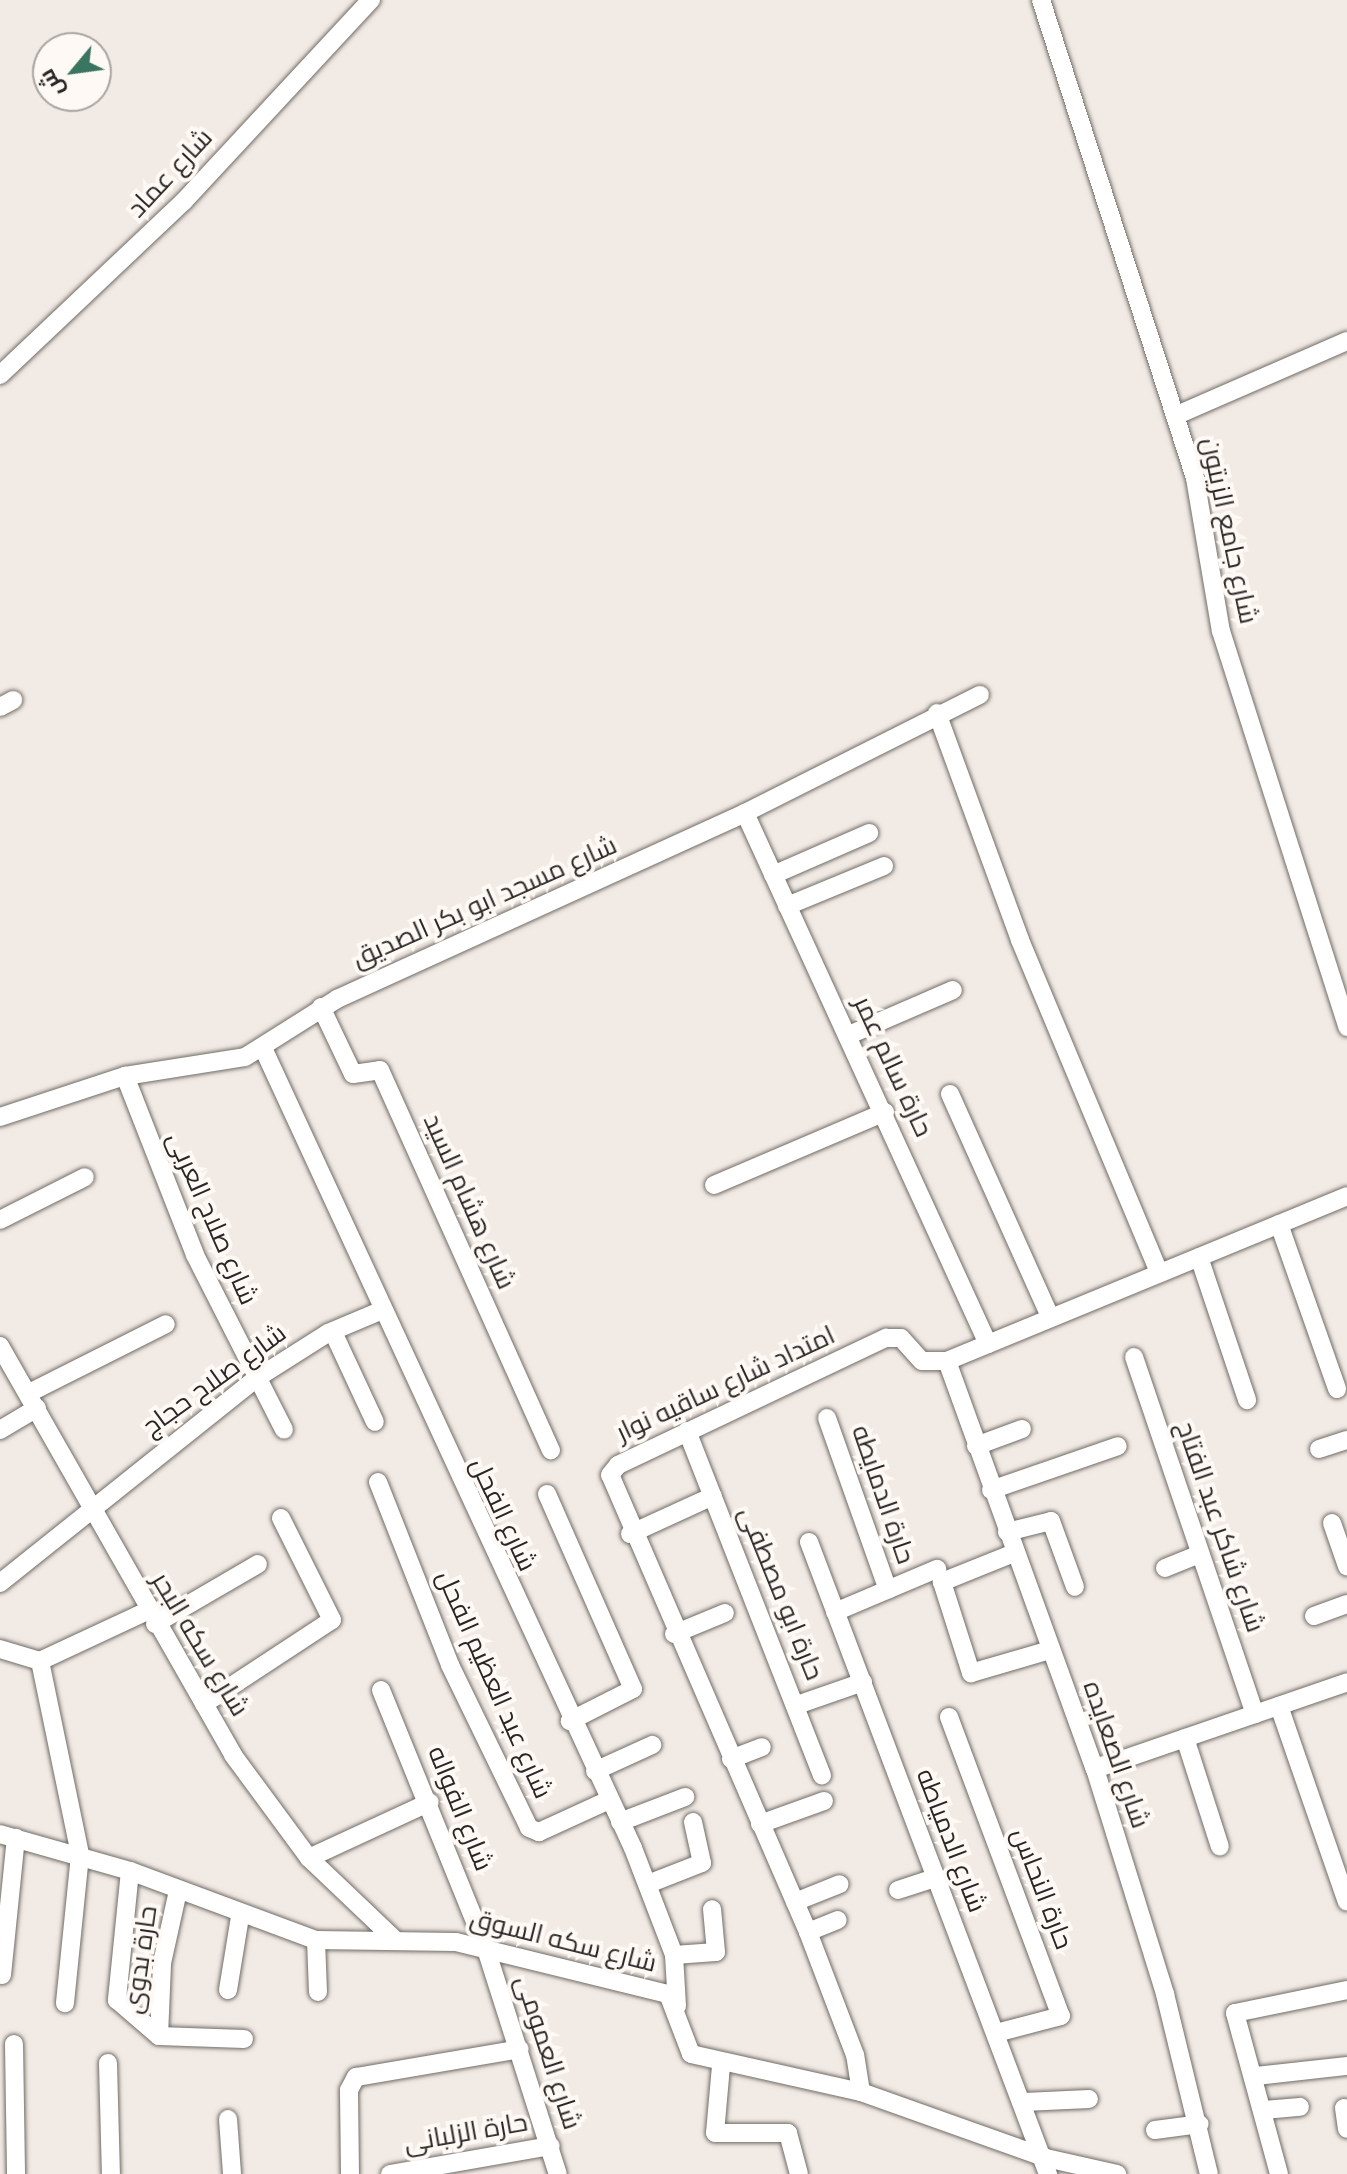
<!DOCTYPE html>
<html>
<head>
<meta charset="utf-8">
<style>
	body { margin:0 }
	#map { position:relative; width:1347px; height:2174px; overflow:hidden; background:#f2ebe5; font-family:Spectral,Cairo,serif }
	div>[style] { position:absolute }
	.roads { filter:drop-shadow(0 0 2px #716b66) drop-shadow(0 0 2px #716b66) }
	.minor>* { height:18px; margin:-9px; padding:0 9px; transform-origin:9px; border-radius:9px; background:#fff }
	span { translate:-50% -50%; white-space:nowrap; text-align:center; line-height:1.15; -webkit-text-stroke:8px #fef9f4; paint-order:stroke }
	.street-label { font-size:26px; color:#292624 }
	.north { position:absolute; left:32px; top:32px; width:80px; height:80px; box-sizing:border-box; background:#fef9f4; border:2px solid #a9a5a1; border-radius:50%; rotate:241deg; font-size:22px; font-weight:700; line-height:32px; text-align:center; color:#292624 }
	.north::after { content:''; display:block; margin:auto; width:28px; height:36px; background:#397560; clip-path:polygon(50% 0,100% 100%,50% 72%,0 100%) }
</style>
</head>
<body>
<div id="map">
	<div class="roads">
		<div class="minor">
			<i style="left:1041px;top:0;width:502px;rotate:72.14deg"></i>
			<i style="left:1195px;top:478px;width:155px;rotate:80.4deg"></i>
			<i style="left:1221px;top:631px;width:416px;rotate:72.3deg"></i>
			<i style="left:0;top:375px;width:253px;rotate:-43.4deg"></i>
			<i style="left:184px;top:201px;width:275px;rotate:-47.1deg"></i>
			<i style="left:1175px;top:416px;width:188px;rotate:-23.6deg"></i>
			<i style="left:0;top:707px;width:15px;rotate:-28deg"></i>
			<i style="left:937px;top:713px;width:242px;rotate:69.9deg"></i>
			<i style="left:1020px;top:940px;width:361px;rotate:67.3deg"></i>
			<i style="left:745px;top:813px;width:584px;rotate:65.41deg"></i>
			<i style="left:773px;top:875px;width:105px;rotate:-23.6deg"></i>
			<i style="left:787px;top:906px;width:105px;rotate:-22.4deg"></i>
			<i style="left:321px;top:1007px;width:74px;rotate:64.5deg"></i>
			<i style="left:353px;top:1074px;width:27px;rotate:-8deg"></i>
			<i style="left:380px;top:1070px;width:417px;rotate:65.8deg"></i>
			<i style="left:849px;top:1035px;width:113px;rotate:-23.4deg"></i>
			<i style="left:263px;top:1048px;width:881px;rotate:65.18deg"></i>
			<i style="left:633px;top:1848px;width:115px;rotate:69deg"></i>
			<i style="left:674px;top:1955px;width:51px;rotate:86.6deg"></i>
			<i style="left:125px;top:1076px;width:192px;rotate:68.6deg"></i>
			<i style="left:195px;top:1255px;width:196px;rotate:63deg"></i>
			<i style="left:950px;top:1094px;width:244px;rotate:65.8deg"></i>
			<i style="left:0;top:1117px;width:132px;rotate:-18.2deg"></i>
			<i style="left:125px;top:1076px;width:121px;rotate:-9deg"></i>
			<i style="left:245px;top:1057px;width:109px;rotate:-32.2deg"></i>
			<i style="left:337px;top:999px;width:448px;rotate:-24.5deg"></i>
			<i style="left:745px;top:813px;width:263px;rotate:-26.7deg"></i>
			<i style="left:714px;top:1185px;width:186px;rotate:-23.1deg"></i>
			<i style="left:0;top:1220px;width:95px;rotate:-26.8deg"></i>
			<i style="left:1279px;top:1224px;width:175px;rotate:70.6deg"></i>
			<i style="left:1199px;top:1257px;width:151px;rotate:71.4deg"></i>
			<i style="left:333px;top:1332px;width:99px;rotate:65deg"></i>
			<i style="left:0;top:1346px;width:471px;rotate:60.3deg"></i>
			<i style="left:233px;top:1755px;width:128px;rotate:53.6deg"></i>
			<i style="left:309px;top:1858px;width:119px;rotate:43.6deg"></i>
			<i style="left:1134px;top:1357px;width:377px;rotate:71.3deg"></i>
			<i style="left:947px;top:1361px;width:434px;rotate:70.1deg"></i>
			<i style="left:1095px;top:1769px;width:236px;rotate:72.7deg"></i>
			<i style="left:1165px;top:1994px;width:185px;rotate:76.3deg"></i>
			<i style="left:29px;top:1393px;width:153px;rotate:-26.7deg"></i>
			<i style="left:827px;top:1418px;width:182px;rotate:70.5deg"></i>
			<i style="left:0;top:1430px;width:43px;rotate:-30.7deg"></i>
			<i style="left:687px;top:1431px;width:370px;rotate:68.6deg"></i>
			<i style="left:976px;top:1446px;width:49px;rotate:-20.3deg"></i>
			<i style="left:1319px;top:1449px;width:29px;rotate:-18deg"></i>
			<i style="left:378px;top:1482px;width:197px;rotate:68.5deg"></i>
			<i style="left:450px;top:1665px;width:181px;rotate:64.1deg"></i>
			<i style="left:529px;top:1828px;width:11px;rotate:22deg"></i>
			<i style="left:539px;top:1832px;width:77px;rotate:-24.6deg"></i>
			<i style="left:991px;top:1490px;width:134px;rotate:-19.1deg"></i>
			<i style="left:547px;top:1494px;width:213px;rotate:66.2deg"></i>
			<i style="left:633px;top:1689px;width:71px;rotate:153.1deg"></i>
			<i style="left:1332px;top:1523px;width:46px;rotate:70.8deg"></i>
			<i style="left:1007px;top:1532px;width:45px;rotate:-14deg"></i>
			<i style="left:1051px;top:1521px;width:70px;rotate:70deg"></i>
			<i style="left:630px;top:1534px;width:91px;rotate:-24.6deg"></i>
			<i style="left:809px;top:1542px;width:676px;rotate:69.29deg"></i>
			<i style="left:1014px;top:1553px;width:78px;rotate:158.1deg"></i>
			<i style="left:942px;top:1582px;width:96px;rotate:72.3deg"></i>
			<i style="left:971px;top:1673px;width:82px;rotate:-16.2deg"></i>
			<i style="left:1165px;top:1568px;width:38px;rotate:-22deg"></i>
			<i style="left:0;top:1583px;width:329px;rotate:-38.6deg"></i>
			<i style="left:257px;top:1378px;width:84px;rotate:-32.4deg"></i>
			<i style="left:328px;top:1333px;width:56px;rotate:-22.9deg"></i>
			<i style="left:835px;top:1612px;width:111px;rotate:-22.9deg"></i>
			<i style="left:1314px;top:1616px;width:35px;rotate:-20deg"></i>
			<i style="left:155px;top:1624px;width:119px;rotate:-30.2deg"></i>
			<i style="left:674px;top:1634px;width:55px;rotate:-22.4deg"></i>
			<i style="left:0;top:1649px;width:42px;rotate:16.7deg"></i>
			<i style="left:40px;top:1661px;width:118px;rotate:-25deg"></i>
			<i style="left:40px;top:1661px;width:198px;rotate:78.3deg"></i>
			<i style="left:80px;top:1855px;width:149px;rotate:95.8deg"></i>
			<i style="left:381px;top:1690px;width:279px;rotate:67.9deg"></i>
			<i style="left:486px;top:1949px;width:236px;rotate:72.3deg"></i>
			<i style="left:204px;top:1704px;width:153px;rotate:-33.3deg"></i>
			<i style="left:332px;top:1620px;width:114px;rotate:-116.6deg"></i>
			<i style="left:797px;top:1705px;width:70px;rotate:-19.2deg"></i>
			<i style="left:1279px;top:1706px;width:207px;rotate:70.9deg"></i>
			<i style="left:949px;top:1717px;width:319px;rotate:69.5deg"></i>
			<i style="left:1061px;top:2016px;width:67px;rotate:165.3deg"></i>
			<i style="left:1185px;top:1738px;width:114px;rotate:72.2deg"></i>
			<i style="left:731px;top:1759px;width:33px;rotate:-21deg"></i>
			<i style="left:1095px;top:1769px;width:267px;rotate:-19deg"></i>
			<i style="left:595px;top:1771px;width:63px;rotate:-24.5deg"></i>
			<i style="left:620px;top:1822px;width:70px;rotate:-21deg"></i>
			<i style="left:760px;top:1824px;width:68px;rotate:-19.8deg"></i>
			<i style="left:0;top:1834px;width:135px;rotate:15.9deg"></i>
			<i style="left:130px;top:1871px;width:198px;rotate:20.4deg"></i>
			<i style="left:316px;top:1940px;width:140px;rotate:0.8deg"></i>
			<i style="left:456px;top:1942px;width:218px;rotate:13.8deg"></i>
			<i style="left:668px;top:1994px;width:64px;rotate:69deg"></i>
			<i style="left:691px;top:2054px;width:174px;rotate:12.6deg"></i>
			<i style="left:861px;top:2092px;width:196px;rotate:19.6deg"></i>
			<i style="left:1046px;top:2158px;width:73px;rotate:12.7deg"></i>
			<i style="left:309px;top:1858px;width:133px;rotate:-24.8deg"></i>
			<i style="left:130px;top:1871px;width:130px;rotate:95.8deg"></i>
			<i style="left:117px;top:2000px;width:55px;rotate:40.6deg"></i>
			<i style="left:159px;top:2036px;width:85px;rotate:2deg"></i>
			<i style="left:648px;top:1884px;width:58px;rotate:-21.3deg"></i>
			<i style="left:702px;top:1863px;width:42px;rotate:-102.4deg"></i>
			<i style="left:898px;top:1890px;width:40px;rotate:-18deg"></i>
			<i style="left:795px;top:1902px;width:48px;rotate:-21.8deg"></i>
			<i style="left:808px;top:1932px;width:32px;rotate:-22deg"></i>
			<i style="left:316px;top:1940px;width:52px;rotate:87.8deg"></i>
			<i style="left:674px;top:1955px;width:42px;rotate:-4.1deg"></i>
			<i style="left:716px;top:1952px;width:43px;rotate:-95.3deg"></i>
			<i style="left:2px;top:1975px;width:138px;rotate:-84.2deg"></i>
			<i style="left:228px;top:1990px;width:74px;rotate:-80.7deg"></i>
			<i style="left:159px;top:2036px;width:73px;rotate:-87.6deg"></i>
			<i style="left:162px;top:1963px;width:74px;rotate:-77.5deg"></i>
			<i style="left:14px;top:2044px;width:130px;rotate:89.1deg"></i>
			<i style="left:108px;top:2063px;width:111px;rotate:88.5deg"></i>
			<i style="left:721px;top:2066px;width:67px;rotate:95.1deg"></i>
			<i style="left:715px;top:2133px;width:73px"></i>
			<i style="left:788px;top:2133px;width:42px;rotate:75deg"></i>
			<i style="left:1256px;top:2076px;width:92px;rotate:-6.3deg"></i>
			<i style="left:861px;top:2092px;width:37px;rotate:-99deg"></i>
			<i style="left:855px;top:2055px;width:132px;rotate:-110.9deg"></i>
			<i style="left:808px;top:1932px;width:498px;rotate:-113.4deg"></i>
			<i style="left:610px;top:1475px;width:13px;rotate:-51deg"></i>
			<i style="left:618px;top:1465px;width:297px;rotate:-25.4deg"></i>
			<i style="left:886px;top:1338px;width:15px"></i>
			<i style="left:901px;top:1338px;width:31px;rotate:48deg"></i>
			<i style="left:922px;top:1361px;width:25px"></i>
			<i style="left:947px;top:1361px;width:433px;rotate:-22.4deg"></i>
			<i style="left:1024px;top:2102px;width:65px;rotate:-2.6deg"></i>
			<i style="left:1344px;top:2108px;width:21px;rotate:82deg"></i>
			<i style="left:1264px;top:2110px;width:36px;rotate:-5deg"></i>
			<i style="left:228px;top:2119px;width:55px;rotate:85.8deg"></i>
			<i style="left:1155px;top:2130px;width:45px;rotate:-7.6deg"></i>
			<i style="left:350px;top:2174px;width:84px;rotate:-90.7deg"></i>
			<i style="left:349px;top:2090px;width:15px;rotate:-62deg"></i>
			<i style="left:356px;top:2077px;width:166px;rotate:-9.7deg"></i>
			<i style="left:390px;top:2174px;width:163px;rotate:-9.9deg"></i>
			<i style="left:1279px;top:2174px;width:167px;rotate:-105.3deg"></i>
			<i style="left:1235px;top:2013px;width:114px;rotate:-11.6deg"></i>
		</div>
	</div>
	<div class="street-label">
		<span style="left:171px;top:174px;rotate:-47deg">شارع عماد</span>
		<span style="left:1228px;top:531px;rotate:78deg">شارع جامع الزيتون</span>
		<span style="left:485px;top:903px;rotate:-24deg">شارع مسجد ابو بكر الصديق</span>
		<span style="left:892px;top:1067px;rotate:65deg">حارة سالم عمر</span>
		<span style="left:468px;top:1202px;rotate:66deg">شارع هشام السيد</span>
		<span style="left:211px;top:1219px;rotate:66deg">شارع صلاح العربى</span>
		<span style="left:215px;top:1381px;rotate:-36deg">شارع صلاح حجاج</span>
		<span style="left:726px;top:1385px;rotate:-25deg">امتداد شارع ساقيه نوار</span>
		<span style="left:882px;top:1495px;rotate:71deg">حارة الدمايطه</span>
		<span style="left:502px;top:1515px;rotate:65deg">شارع الفحل</span>
		<span style="left:1219px;top:1527px;rotate:71deg">شارع شاكر عبد الفتاح</span>
		<span style="left:780px;top:1594px;rotate:68deg">حارة ابو مصطفى</span>
		<span style="left:199px;top:1645px;rotate:59deg">شارع سكه البحر</span>
		<span style="left:493px;top:1685px;rotate:66deg">شارع عبد العظيم الفحل</span>
		<span style="left:1115px;top:1755px;rotate:71deg">شارع الصعايده</span>
		<span style="left:459px;top:1809px;rotate:68deg">شارع الفواله</span>
		<span style="left:950px;top:1841px;rotate:69deg">شارع الدمياطه</span>
		<span style="left:1041px;top:1889px;rotate:69deg">حارة النحاس</span>
		<span style="left:563px;top:1942px;rotate:14deg">شارع سكه السوق</span>
		<span style="left:142px;top:1960px;rotate:-82deg">حارة بدوى</span>
		<span style="left:547px;top:2053px;rotate:72deg">شارع العمومى</span>
		<span style="left:466px;top:2134px;rotate:-10deg">حارة الزلبانى</span>
	</div>
	<div class="north">ش</div>
</div>
</body>
</html>
